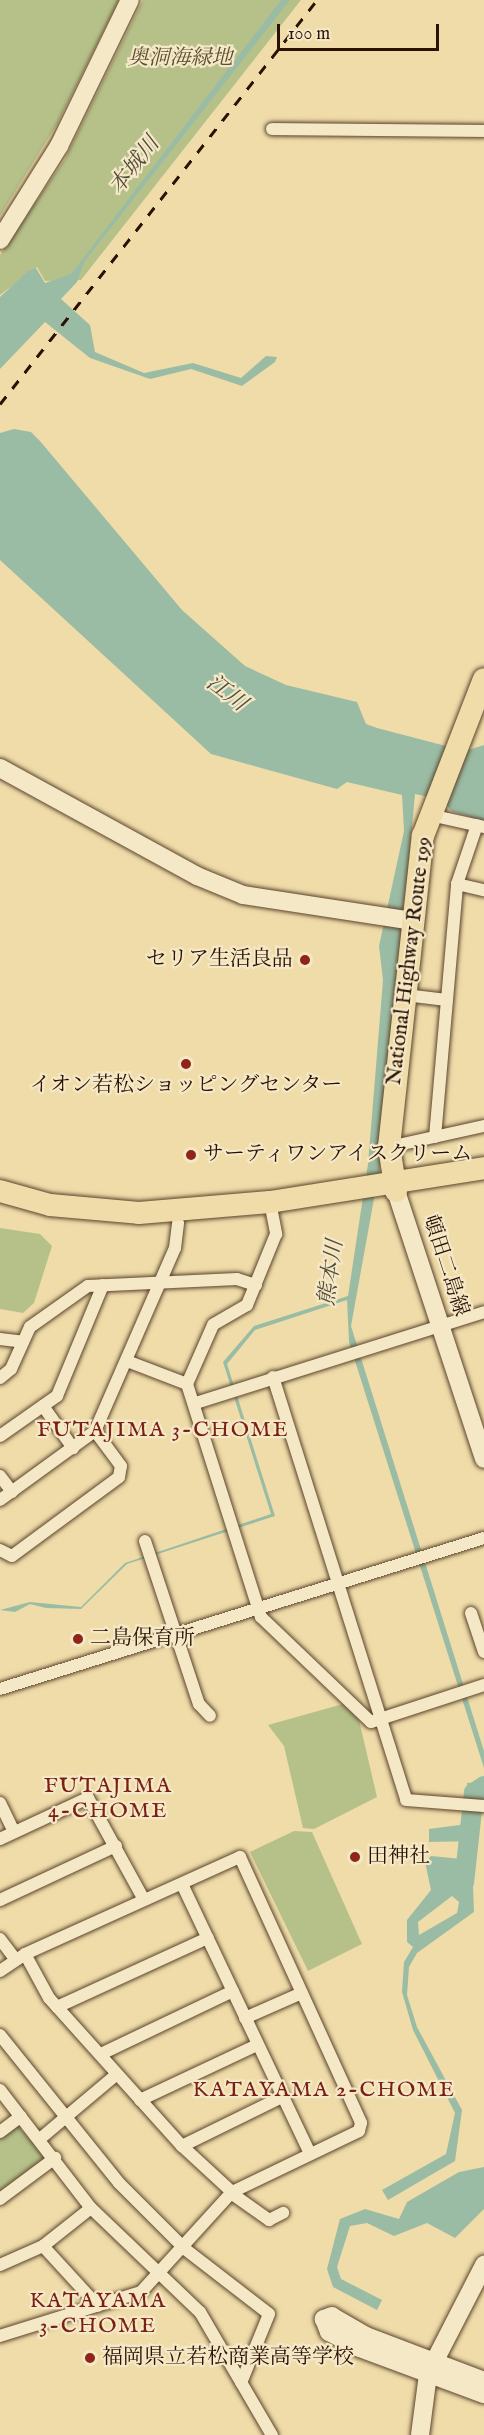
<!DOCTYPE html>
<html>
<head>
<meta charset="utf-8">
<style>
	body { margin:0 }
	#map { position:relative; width:484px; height:2435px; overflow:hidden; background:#efdca9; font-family:"IM FELL English","Noto Serif JP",serif }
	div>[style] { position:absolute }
	.green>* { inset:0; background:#b6c18a }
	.water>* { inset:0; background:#9bbca4 }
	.river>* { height:20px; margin:-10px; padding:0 10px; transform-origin:10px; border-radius:10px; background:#9bbca4 }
	.roads { filter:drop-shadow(0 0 2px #5b442c) drop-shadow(0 0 2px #5b442c) }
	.street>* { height:12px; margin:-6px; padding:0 6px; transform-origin:6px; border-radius:6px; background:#f5e8c7 }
	.secondary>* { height:18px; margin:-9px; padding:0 9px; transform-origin:9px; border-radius:9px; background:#f5e8c7 }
	.highway>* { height:22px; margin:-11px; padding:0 11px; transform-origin:11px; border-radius:11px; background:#efdca9 }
	.rail>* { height:3px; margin-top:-1.5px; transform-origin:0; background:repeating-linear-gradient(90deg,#2a1103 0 10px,transparent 0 20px) }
	.dots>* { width:16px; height:16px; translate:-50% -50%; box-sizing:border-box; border:3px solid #f5e8c7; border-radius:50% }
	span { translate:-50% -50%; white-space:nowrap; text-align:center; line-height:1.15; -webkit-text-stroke:4.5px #f5e8c7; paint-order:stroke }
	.park-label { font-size:21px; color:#5b4f32; font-style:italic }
	.poi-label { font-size:21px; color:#2a1103 }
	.right { translate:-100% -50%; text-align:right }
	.left { translate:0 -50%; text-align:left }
	.street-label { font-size:21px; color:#2a1103 }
	.water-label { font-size:22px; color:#524d3b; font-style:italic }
	.neighbourhood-label { font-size:22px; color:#7a1f14; letter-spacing:1.5px }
	.scale { position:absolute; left:277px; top:24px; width:162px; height:27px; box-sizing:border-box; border:3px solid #2a1103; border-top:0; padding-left:8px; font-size:18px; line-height:21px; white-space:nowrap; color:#2a1103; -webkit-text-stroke:4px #f5e8c7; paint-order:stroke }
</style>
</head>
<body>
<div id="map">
	<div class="green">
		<i style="clip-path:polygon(0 0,119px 0,57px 124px,0 216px)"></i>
		<i style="clip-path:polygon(143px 0,301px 0,81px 280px,45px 281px,37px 267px,0 295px,0 255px,65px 159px)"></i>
		<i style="clip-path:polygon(0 1228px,40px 1234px,52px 1246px,34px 1303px,23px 1313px,0 1309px)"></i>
		<i style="clip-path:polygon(343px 1704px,359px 1720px,377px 1797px,314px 1829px,303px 1828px,284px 1746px,268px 1725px)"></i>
		<i style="clip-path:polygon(294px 1831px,312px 1832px,362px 1944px,308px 1971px,250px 1852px)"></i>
		<i style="clip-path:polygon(16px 2125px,45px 2155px,45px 2164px,0 2194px,0 2138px)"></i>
	</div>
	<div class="water">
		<i style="clip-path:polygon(281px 0,290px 0,84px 262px,77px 282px,61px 299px,90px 325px,95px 352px,144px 373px,193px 363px,241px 378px,266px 356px,277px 357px,275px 362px,242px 386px,191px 369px,150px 379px,90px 358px,45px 322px,0 369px,0 297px,28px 271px,36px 268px,45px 283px,71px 274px)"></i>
		<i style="clip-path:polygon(14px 429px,31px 432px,40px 441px,182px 610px,245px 666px,286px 685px,357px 702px,366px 724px,377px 728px,465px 751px,484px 745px,484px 821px,451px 811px,443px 800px,415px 794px,383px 1149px,351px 1326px,484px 1751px,484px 1768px,349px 1342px,347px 1300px,255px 1330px,227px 1364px,275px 1516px,127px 1564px,81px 1609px,46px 1608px,30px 1604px,15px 1612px,0 1610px,30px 1602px,81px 1607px,125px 1563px,271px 1514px,223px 1362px,254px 1326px,348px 1296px,368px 1164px,383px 980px,379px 946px,404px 831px,402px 795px,347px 782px,337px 789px,211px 754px,0 560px,0 433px)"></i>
		<i style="clip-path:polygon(484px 1782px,483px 1803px,477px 1803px,477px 1841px,429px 1842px,429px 1829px,467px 1824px,467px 1783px)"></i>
		<i style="clip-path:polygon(evenodd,431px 1856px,472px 1860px,474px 1912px,417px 1953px,409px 1967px,407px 1995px,417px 2027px,462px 2110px,455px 2161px,388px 2200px,382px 2190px,446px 2154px,455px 2113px,413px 2030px,402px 1992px,404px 1962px,413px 1947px,407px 1942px,407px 1920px,431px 1890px,425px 1862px,431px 1856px,452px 1896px,459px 1902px,457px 1913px,419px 1935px,418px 1922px,452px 1896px)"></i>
		<i style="clip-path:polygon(484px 2167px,484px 2209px,455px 2238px,427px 2223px,394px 2236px,367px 2223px,350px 2226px,337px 2267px,341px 2279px,382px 2300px,377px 2310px,333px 2287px,327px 2269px,340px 2219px,365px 2209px,399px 2219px,407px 2202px,459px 2172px)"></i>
	</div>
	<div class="river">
		<i style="left:464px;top:1883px;width:91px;rotate:-83.7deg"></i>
		<i style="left:474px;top:1793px;width:12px;rotate:-35deg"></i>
	</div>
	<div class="roads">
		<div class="street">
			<i style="left:272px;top:129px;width:212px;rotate:0.5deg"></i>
			<i style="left:430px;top:815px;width:55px;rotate:12.5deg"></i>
			<i style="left:457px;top:884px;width:28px;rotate:13deg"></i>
			<i style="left:405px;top:995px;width:42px;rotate:6.8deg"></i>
			<i style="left:435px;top:1137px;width:254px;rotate:-85deg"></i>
			<i style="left:457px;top:884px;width:62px;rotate:-71.3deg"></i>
			<i style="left:389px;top:1147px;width:97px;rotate:-12.5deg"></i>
			<i style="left:270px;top:1202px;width:33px;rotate:79deg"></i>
			<i style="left:276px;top:1234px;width:77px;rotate:112.2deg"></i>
			<i style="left:247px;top:1305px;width:39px;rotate:150deg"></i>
			<i style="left:213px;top:1325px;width:64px;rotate:113.8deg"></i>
			<i style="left:187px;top:1384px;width:244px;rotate:72.4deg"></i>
			<i style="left:261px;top:1617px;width:152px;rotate:43.7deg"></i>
			<i style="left:371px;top:1722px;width:119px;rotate:-18.1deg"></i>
			<i style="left:0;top:1339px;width:23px;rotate:7deg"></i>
			<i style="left:127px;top:1361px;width:64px;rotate:21deg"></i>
			<i style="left:273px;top:1377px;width:443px;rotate:72.5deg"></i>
			<i style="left:406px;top:1800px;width:78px;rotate:4.4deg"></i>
			<i style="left:0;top:1378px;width:14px;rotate:-39deg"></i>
			<i style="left:11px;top:1369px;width:46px;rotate:-65.7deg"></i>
			<i style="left:30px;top:1327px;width:71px;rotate:-35.3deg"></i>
			<i style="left:88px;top:1286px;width:149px;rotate:-2.7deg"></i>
			<i style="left:237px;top:1279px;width:20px;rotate:18deg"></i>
			<i style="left:196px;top:1403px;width:302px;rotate:-17.5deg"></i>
			<i style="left:43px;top:1406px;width:52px;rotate:54.5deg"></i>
			<i style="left:0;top:1436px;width:70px;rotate:-35.1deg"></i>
			<i style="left:57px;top:1396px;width:120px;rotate:-67.5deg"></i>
			<i style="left:0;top:1476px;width:20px;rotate:53deg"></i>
			<i style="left:0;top:1500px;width:117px;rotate:-36deg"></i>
			<i style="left:95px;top:1431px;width:200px;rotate:-66.4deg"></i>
			<i style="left:175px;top:1248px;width:25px;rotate:-83deg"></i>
			<i style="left:145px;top:1541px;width:172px;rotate:71.7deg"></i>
			<i style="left:199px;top:1704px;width:16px;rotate:47deg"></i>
			<i style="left:0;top:1550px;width:13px;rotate:27deg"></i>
			<i style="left:12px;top:1556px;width:133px;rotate:-36.4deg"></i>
			<i style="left:119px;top:1477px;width:11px;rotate:-80deg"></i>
			<i style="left:121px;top:1466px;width:44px;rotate:-126.6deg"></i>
			<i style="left:471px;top:1613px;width:41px;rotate:71.6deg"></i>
			<i style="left:0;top:1689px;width:507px;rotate:-17.33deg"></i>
			<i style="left:0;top:1803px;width:32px;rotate:64deg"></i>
			<i style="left:0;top:1839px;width:97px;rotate:-25deg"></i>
			<i style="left:88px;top:1798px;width:114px;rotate:61.2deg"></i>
			<i style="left:182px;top:1884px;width:299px;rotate:64.6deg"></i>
			<i style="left:0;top:1900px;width:128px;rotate:-25deg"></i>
			<i style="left:0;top:1939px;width:25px;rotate:53deg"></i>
			<i style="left:25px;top:1954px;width:50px;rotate:61.4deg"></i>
			<i style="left:49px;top:1998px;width:199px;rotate:48.1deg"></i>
			<i style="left:182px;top:2146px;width:68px;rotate:42.6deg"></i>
			<i style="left:0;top:1971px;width:30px;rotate:-34deg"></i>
			<i style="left:25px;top:1954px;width:236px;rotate:-24.3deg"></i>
			<i style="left:240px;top:1857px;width:292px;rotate:65.5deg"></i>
			<i style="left:361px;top:2123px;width:8px;rotate:104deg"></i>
			<i style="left:359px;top:2131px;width:141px;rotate:154.3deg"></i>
			<i style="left:232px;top:2192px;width:135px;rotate:132.3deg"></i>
			<i style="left:141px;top:2292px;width:148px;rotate:162.7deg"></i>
			<i style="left:57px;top:2007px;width:166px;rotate:-24.6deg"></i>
			<i style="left:245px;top:2018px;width:62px;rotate:-23.7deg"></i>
			<i style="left:0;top:2035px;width:190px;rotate:51.2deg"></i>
			<i style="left:119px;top:2183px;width:93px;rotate:45deg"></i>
			<i style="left:185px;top:2249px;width:106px;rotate:37.7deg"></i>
			<i style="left:269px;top:2314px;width:74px;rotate:112.1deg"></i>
			<i style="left:101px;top:2054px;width:146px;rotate:-25.5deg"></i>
			<i style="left:0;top:2090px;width:149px;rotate:52.4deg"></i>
			<i style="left:91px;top:2208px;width:151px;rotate:43.7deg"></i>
			<i style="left:200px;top:2312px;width:143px;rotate:59.7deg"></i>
			<i style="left:140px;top:2100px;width:129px;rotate:-25.2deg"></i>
			<i style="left:0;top:2132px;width:26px;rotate:-37deg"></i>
			<i style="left:41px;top:2138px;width:99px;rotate:-40.1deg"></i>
			<i style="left:182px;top:2146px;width:111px;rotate:-26.1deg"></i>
			<i style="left:231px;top:2193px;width:47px;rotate:35.4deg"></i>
			<i style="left:269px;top:2220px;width:16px;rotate:-27deg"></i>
			<i style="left:0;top:2199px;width:69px;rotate:-36.7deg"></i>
			<i style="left:43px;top:2246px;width:81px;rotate:47.5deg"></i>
			<i style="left:0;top:2265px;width:47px;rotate:-23.8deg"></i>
			<i style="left:43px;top:2246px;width:61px;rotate:-38.4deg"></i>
		</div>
		<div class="secondary">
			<i style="left:0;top:240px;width:111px;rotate:-57.9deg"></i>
			<i style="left:59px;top:146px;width:162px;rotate:-64.1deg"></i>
			<i style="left:0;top:768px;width:225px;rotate:28.7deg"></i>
			<i style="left:197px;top:876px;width:50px;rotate:22.4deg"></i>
			<i style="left:243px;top:895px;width:172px;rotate:8.7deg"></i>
			<i style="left:396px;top:1191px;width:282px;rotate:71.8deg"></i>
			<i style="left:484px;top:2381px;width:126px;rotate:-159.1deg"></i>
			<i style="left:366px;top:2336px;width:39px;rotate:-150deg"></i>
			<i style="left:332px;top:2316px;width:9px;rotate:159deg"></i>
			<i style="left:324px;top:2319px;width:14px;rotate:69deg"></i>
			<i style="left:329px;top:2332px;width:35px;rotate:27deg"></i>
			<i style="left:360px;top:2348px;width:132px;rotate:20.4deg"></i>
			<i style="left:420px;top:2435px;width:62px;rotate:-82.5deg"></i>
			<i style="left:428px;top:2374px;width:123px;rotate:-62.8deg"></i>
		</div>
		<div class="highway">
			<i style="left:0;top:1191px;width:52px;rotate:15.6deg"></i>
			<i style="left:50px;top:1205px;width:89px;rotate:5.1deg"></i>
			<i style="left:139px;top:1213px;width:131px;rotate:-4.8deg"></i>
			<i style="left:270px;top:1202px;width:217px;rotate:-9deg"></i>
			<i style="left:396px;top:1191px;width:45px;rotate:-99deg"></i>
			<i style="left:389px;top:1147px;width:313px;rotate:-83.8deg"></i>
			<i style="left:423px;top:836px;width:168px;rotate:-68.8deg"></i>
		</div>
	</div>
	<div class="rail">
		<i style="left:0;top:404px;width:514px;rotate:-51.88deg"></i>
	</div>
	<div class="dots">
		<i style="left:305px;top:960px;background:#8f2418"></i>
		<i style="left:186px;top:1064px;background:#8f2418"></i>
		<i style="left:191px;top:1155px;background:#8f2418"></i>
		<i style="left:78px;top:1639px;background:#8f2418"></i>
		<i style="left:355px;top:1857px;background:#8f2418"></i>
		<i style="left:90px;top:2358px;background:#8f2418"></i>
	</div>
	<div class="park-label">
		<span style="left:180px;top:59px">奥洞海緑地</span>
	</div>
	<div class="poi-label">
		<span class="right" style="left:293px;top:960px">セリア生活良品</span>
		<span style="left:186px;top:1086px">イオン若松ショッピングセンター</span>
		<span class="left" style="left:203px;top:1155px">サーティワンアイスクリーム</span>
		<span class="left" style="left:90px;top:1639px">二島保育所</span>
		<span class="left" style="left:367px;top:1857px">田神社</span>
		<span class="left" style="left:102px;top:2358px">福岡県立若松商業高等学校</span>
	</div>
	<div class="street-label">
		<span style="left:410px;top:961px;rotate:-83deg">National Highway Route 199</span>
		<span style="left:445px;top:1266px;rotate:72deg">頓田二島線</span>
	</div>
	<div class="water-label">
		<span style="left:135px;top:166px;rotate:-52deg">本城川</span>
		<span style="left:226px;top:694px;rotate:37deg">江川</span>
		<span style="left:332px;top:1273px;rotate:-82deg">熊本川</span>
	</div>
	<div class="neighbourhood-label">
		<span style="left:163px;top:1431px">FUTAJIMA 3-CHOME</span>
		<span style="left:108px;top:1799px">FUTAJIMA<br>4-CHOME</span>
		<span style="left:324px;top:2091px">KATAYAMA 2-CHOME</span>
		<span style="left:98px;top:2314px">KATAYAMA<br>3-CHOME</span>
	</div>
	<div class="scale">100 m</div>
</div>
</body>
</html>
